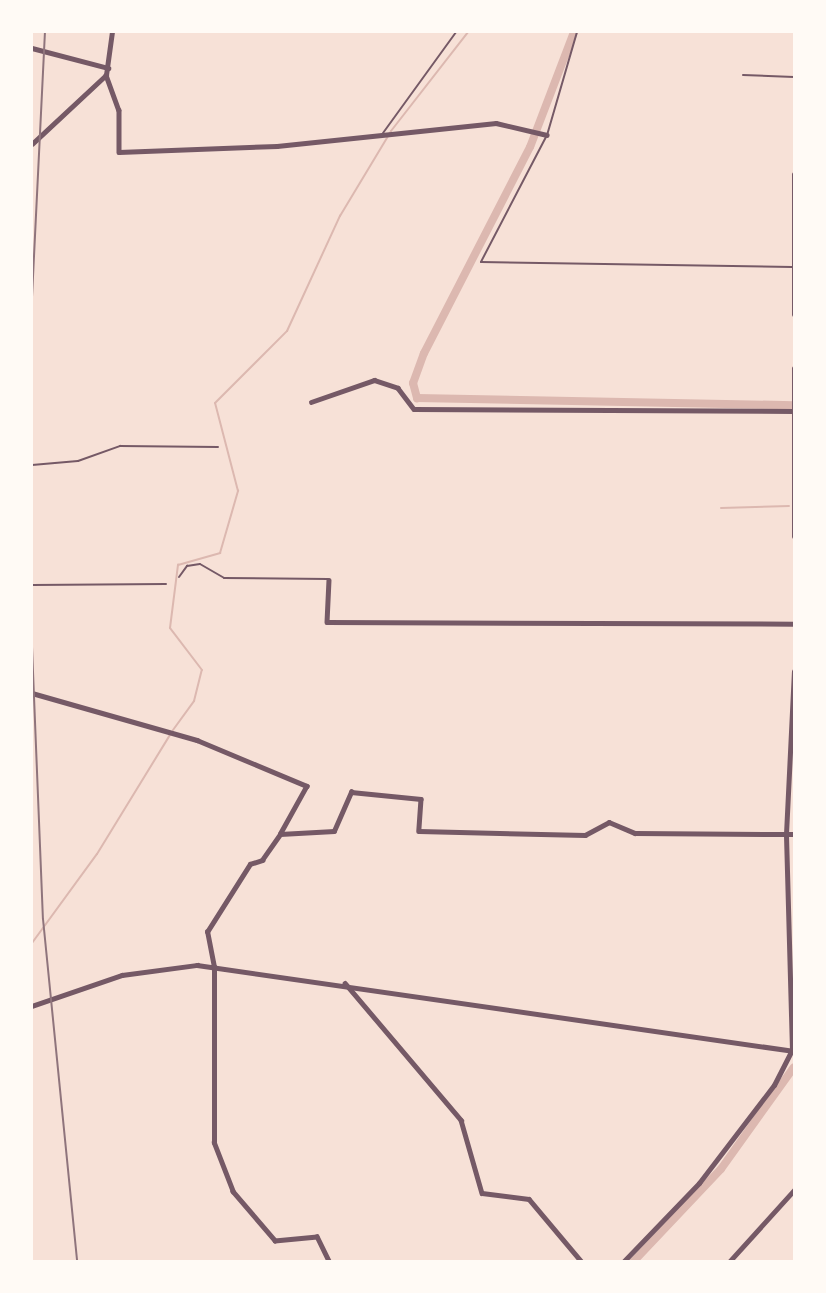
<!DOCTYPE html>
<html>
<head>
<meta charset="utf-8">
<style>
	body { margin:0 }
	#map { position:relative; width:826px; height:1293px; overflow:hidden; background:#f7e1d7; font-family:Barlow,sans-serif }
	div>[style] { position:absolute }
	.stream>* { height:2px; margin:-1px; padding:0 1px; transform-origin:1px; border-radius:1px; background:#dcb8b0 }
	.canal>* { height:8px; margin:-4px; padding:0 4px; transform-origin:4px; border-radius:4px; background:#dcb8b0 }
	.service>* { height:2px; margin:-1px; padding:0 1px; transform-origin:1px; border-radius:1px; background:#755966 }
	.minor>* { height:4.5px; margin:-2.25px; padding:0 2.25px; transform-origin:2.25px; border-radius:2.25px; background:#755966 }
	.tertiary>* { height:5px; margin:-2.5px; padding:0 2.5px; transform-origin:2.5px; border-radius:2.5px; background:#755966 }
	.rail>* { height:2px; margin:-1px; padding:0 1px; transform-origin:1px; border-radius:1px; background:#8f747c }
	span { translate:-50% -50%; white-space:nowrap; text-align:center; line-height:1.15; -webkit-text-stroke:7px #fffaf5; paint-order:stroke }
	.frame { position:absolute; inset:0; border:33px solid #fffaf5; pointer-events:none }
</style>
</head>
<body>
<div id="map">
	<div class="stream">
		<i style="left:721px;top:508px;width:68px;rotate:-1.7deg"></i>
		<i style="left:173px;top:730px;width:36px;rotate:-54deg"></i>
		<i style="left:194px;top:701px;width:32px;rotate:-76deg"></i>
		<i style="left:202px;top:670px;width:53px;rotate:-127.3deg"></i>
		<i style="left:170px;top:628px;width:64px;rotate:-82.8deg"></i>
		<i style="left:178px;top:565px;width:44px;rotate:-15.9deg"></i>
		<i style="left:220px;top:553px;width:65px;rotate:-73.8deg"></i>
		<i style="left:238px;top:491px;width:91px;rotate:-104.6deg"></i>
		<i style="left:215px;top:403px;width:102px;rotate:-45deg"></i>
		<i style="left:287px;top:331px;width:127px;rotate:-65.3deg"></i>
		<i style="left:340px;top:216px;width:99px;rotate:-59deg"></i>
		<i style="left:391px;top:131px;width:125px;rotate:-52.1deg"></i>
		<i style="left:32px;top:943px;width:110px;rotate:-53.9deg"></i>
		<i style="left:97px;top:854px;width:140px;rotate:-58.5deg"></i>
	</div>
	<div class="canal">
		<i style="left:574px;top:32px;width:123px;rotate:110.9deg"></i>
		<i style="left:530px;top:147px;width:232px;rotate:117.2deg"></i>
		<i style="left:424px;top:353px;width:32px;rotate:110deg"></i>
		<i style="left:413px;top:383px;width:16px;rotate:75deg"></i>
		<i style="left:417px;top:398px;width:377px;rotate:1.1deg"></i>
		<i style="left:633px;top:1262px;width:128px;rotate:-46.6deg"></i>
		<i style="left:721px;top:1169px;width:125px;rotate:-54.4deg"></i>
	</div>
	<div class="service">
		<i style="left:577px;top:32px;width:107px;rotate:106.2deg"></i>
		<i style="left:547px;top:135px;width:143px;rotate:117.5deg"></i>
		<i style="left:481px;top:262px;width:311px;rotate:0.9deg"></i>
		<i style="left:743px;top:75px;width:51px;rotate:2.2deg"></i>
		<i style="left:383px;top:133px;width:125px;rotate:-54.1deg"></i>
		<i style="left:32px;top:465px;width:46px;rotate:-5deg"></i>
		<i style="left:78px;top:461px;width:45px;rotate:-19.7deg"></i>
		<i style="left:120px;top:446px;width:98px;rotate:0.6deg"></i>
		<i style="left:179px;top:577px;width:14px;rotate:-54deg"></i>
		<i style="left:187px;top:566px;width:13px;rotate:-9deg"></i>
		<i style="left:200px;top:564px;width:28px;rotate:30deg"></i>
		<i style="left:224px;top:578px;width:104px;rotate:0.6deg"></i>
		<i style="left:32px;top:585px;width:134px;rotate:-0.4deg"></i>
	</div>
	<div class="minor">
		<i style="left:32px;top:48px;width:79px;rotate:14.7deg"></i>
		<i style="left:106px;top:75px;width:37px;rotate:70deg"></i>
		<i style="left:119px;top:110px;width:42px;rotate:90deg"></i>
		<i style="left:119px;top:152px;width:158px;rotate:-2.2deg"></i>
		<i style="left:277px;top:146px;width:220px;rotate:-6deg"></i>
		<i style="left:496px;top:123px;width:52px;rotate:13.2deg"></i>
		<i style="left:32px;top:144px;width:101px;rotate:-43deg"></i>
		<i style="left:106px;top:75px;width:43px;rotate:-82.1deg"></i>
		<i style="left:311px;top:402px;width:67px;rotate:-19.2deg"></i>
		<i style="left:374px;top:380px;width:25px;rotate:18deg"></i>
		<i style="left:398px;top:388px;width:26px;rotate:53deg"></i>
		<i style="left:414px;top:409px;width:380px;rotate:0.3deg"></i>
		<i style="left:329px;top:580px;width:42px;rotate:92.7deg"></i>
		<i style="left:327px;top:622px;width:467px;rotate:0.2deg"></i>
		<i style="left:32px;top:693px;width:172px;rotate:15.9deg"></i>
		<i style="left:197px;top:740px;width:119px;rotate:22.7deg"></i>
		<i style="left:307px;top:786px;width:54px;rotate:119deg"></i>
		<i style="left:345px;top:983px;width:180px;rotate:49.7deg"></i>
		<i style="left:461px;top:1120px;width:76px;rotate:74deg"></i>
		<i style="left:482px;top:1193px;width:47px;rotate:7.3deg"></i>
		<i style="left:529px;top:1199px;width:82px;rotate:49.9deg"></i>
		<i style="left:32px;top:1006px;width:95px;rotate:-19deg"></i>
		<i style="left:122px;top:975px;width:76px;rotate:-7.6deg"></i>
		<i style="left:197px;top:965px;width:603px;rotate:8.2deg"></i>
		<i style="left:329px;top:1262px;width:28px;rotate:-116deg"></i>
		<i style="left:317px;top:1237px;width:42px;rotate:174.6deg"></i>
		<i style="left:275px;top:1241px;width:65px;rotate:-130.6deg"></i>
		<i style="left:233px;top:1192px;width:53px;rotate:-111.2deg"></i>
		<i style="left:214px;top:1143px;width:176px;rotate:-90deg"></i>
		<i style="left:214px;top:967px;width:36px;rotate:-101deg"></i>
		<i style="left:207px;top:932px;width:80px;rotate:-57.7deg"></i>
		<i style="left:250px;top:864px;width:13px;rotate:-18deg"></i>
		<i style="left:262px;top:860px;width:32px;rotate:-55deg"></i>
		<i style="left:280px;top:834px;width:54px;rotate:-3.2deg"></i>
		<i style="left:334px;top:831px;width:43px;rotate:-66.4deg"></i>
		<i style="left:351px;top:792px;width:70px;rotate:5.7deg"></i>
		<i style="left:421px;top:799px;width:32px;rotate:94deg"></i>
		<i style="left:419px;top:831px;width:166px;rotate:1.4deg"></i>
		<i style="left:585px;top:835px;width:27px;rotate:-28deg"></i>
		<i style="left:609px;top:822px;width:28px;rotate:23deg"></i>
		<i style="left:635px;top:833px;width:159px;rotate:0.4deg"></i>
		<i style="left:729px;top:1262px;width:97px;rotate:-47.9deg"></i>
	</div>
	<div class="tertiary">
		<i style="left:794px;top:174px;width:140px;rotate:90deg"></i>
		<i style="left:794px;top:368px;width:168px;rotate:90deg"></i>
		<i style="left:623px;top:1262px;width:110px;rotate:-46.1deg"></i>
		<i style="left:699px;top:1183px;width:123px;rotate:-52.6deg"></i>
		<i style="left:774px;top:1085px;width:39px;rotate:-63deg"></i>
		<i style="left:792px;top:1050px;width:216px;rotate:-91.6deg"></i>
		<i style="left:786px;top:834px;width:163px;rotate:-87.2deg"></i>
	</div>
	<div class="rail">
		<i style="left:32px;top:297px;width:265px;rotate:-87.2deg"></i>
		<i style="left:32px;top:647px;width:272px;rotate:87.7deg"></i>
		<i style="left:43px;top:919px;width:345px;rotate:84.3deg"></i>
	</div>
	<div class="frame"></div>
</div>
</body>
</html>
